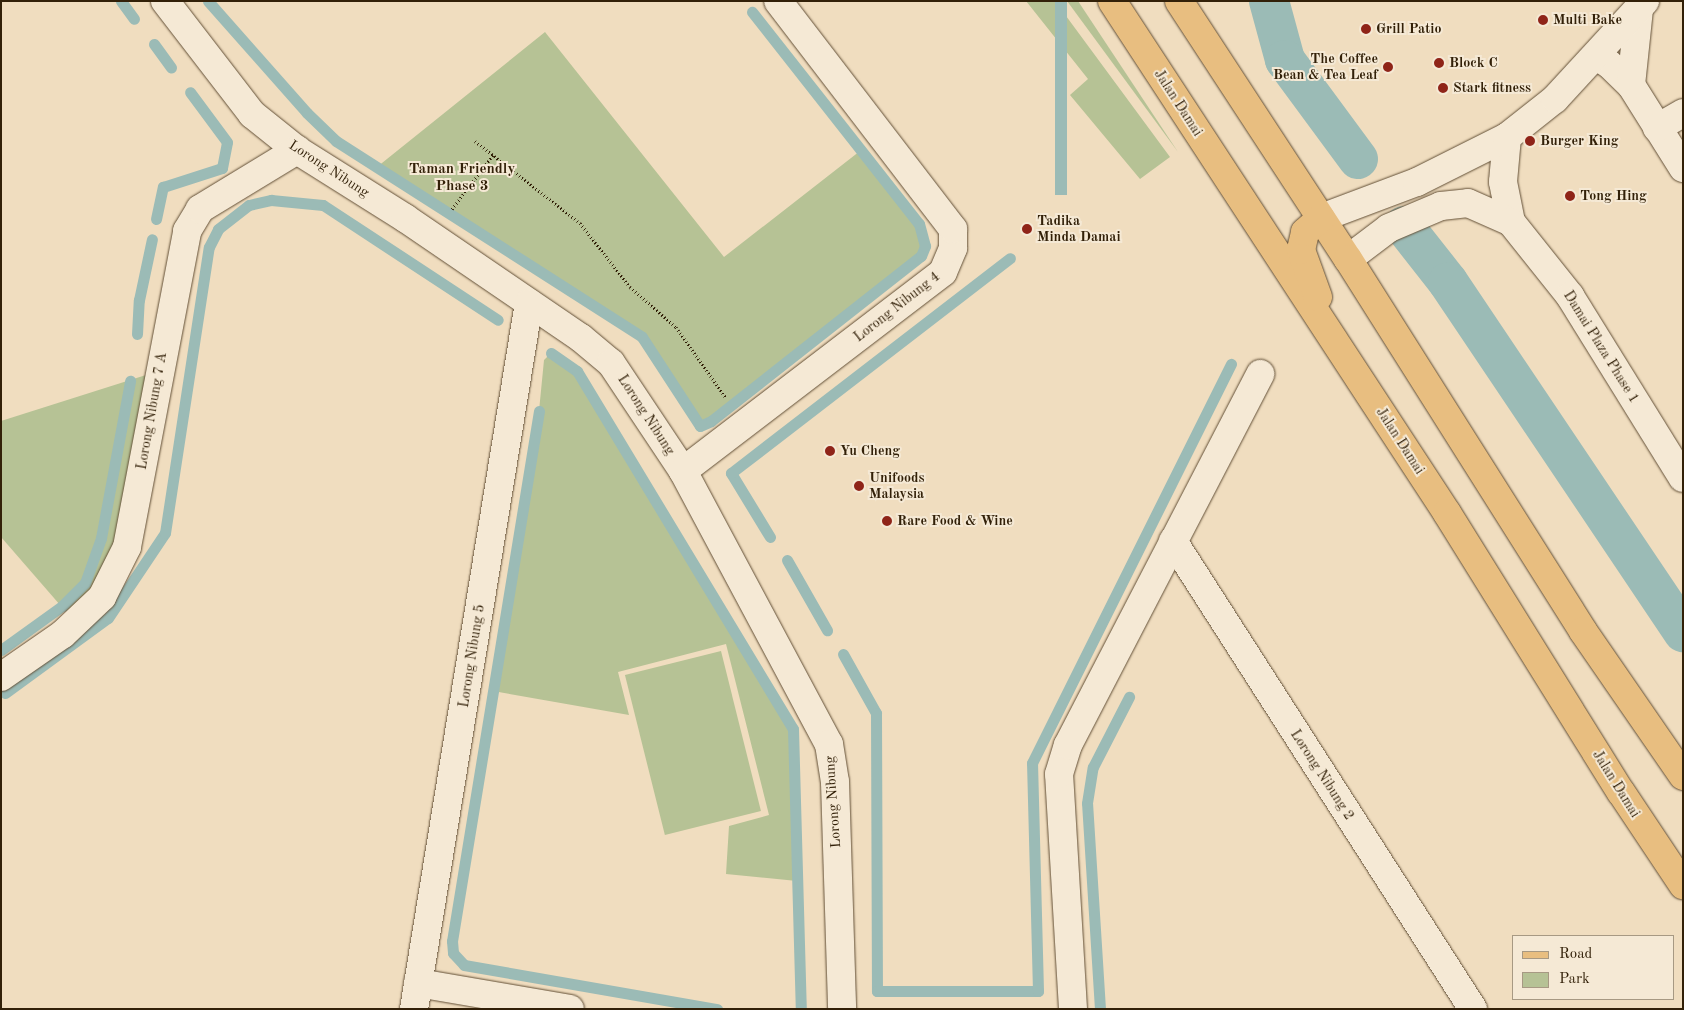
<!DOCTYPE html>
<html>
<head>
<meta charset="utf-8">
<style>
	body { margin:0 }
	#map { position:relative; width:1684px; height:1010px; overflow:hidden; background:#f0ddbf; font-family:"Old Standard TT",serif }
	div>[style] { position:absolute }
	.green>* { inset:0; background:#b6c295; transform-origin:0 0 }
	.water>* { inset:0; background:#9bbbb6; transform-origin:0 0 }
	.stream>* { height:11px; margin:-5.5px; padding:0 5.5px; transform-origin:5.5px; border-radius:5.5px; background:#9bbbb6 }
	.canal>* { height:40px; margin:-20px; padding:0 20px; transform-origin:20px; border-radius:20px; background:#9bbbb6 }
	.path>* { height:3px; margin-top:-1.5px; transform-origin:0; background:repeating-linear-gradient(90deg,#322008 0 1px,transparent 0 3.5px) }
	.roads { filter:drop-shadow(0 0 1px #624f36) drop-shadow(0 0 1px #624f36) }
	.minor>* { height:28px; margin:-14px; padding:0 14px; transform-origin:14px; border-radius:14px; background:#f5e9d5 }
	.major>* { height:28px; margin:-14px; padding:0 14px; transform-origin:14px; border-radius:14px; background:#e8be80 }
	.dots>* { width:14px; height:14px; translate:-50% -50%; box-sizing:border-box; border:2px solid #f5e9d5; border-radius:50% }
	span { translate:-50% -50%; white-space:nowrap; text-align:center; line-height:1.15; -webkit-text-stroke:4px #f5e9d5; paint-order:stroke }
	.poi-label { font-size:14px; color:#322008; font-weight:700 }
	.left { translate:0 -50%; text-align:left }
	.right { translate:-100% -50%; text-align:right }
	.street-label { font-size:14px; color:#322008 }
	.neighbourhood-label { font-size:15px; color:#322008; font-weight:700 }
	.frame { position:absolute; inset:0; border:2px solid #322008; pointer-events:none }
	.legend { position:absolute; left:1512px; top:935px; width:162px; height:65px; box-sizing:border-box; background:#f5e9d5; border:1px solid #a79983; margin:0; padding:6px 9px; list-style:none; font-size:15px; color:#322008 }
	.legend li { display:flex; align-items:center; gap:10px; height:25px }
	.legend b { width:25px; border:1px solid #a79983 }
</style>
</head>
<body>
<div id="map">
	<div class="green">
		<i style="clip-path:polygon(1026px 1px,1055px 1px,1170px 157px,1140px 179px,1070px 95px,1088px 79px)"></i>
		<i style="clip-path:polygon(1067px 1px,1078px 1px,1178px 152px)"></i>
		<i style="clip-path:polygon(545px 32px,724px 257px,860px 151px,919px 224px,925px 246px,921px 256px,711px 421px,700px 426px,642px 337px,377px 167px)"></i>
		<i style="clip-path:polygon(551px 353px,577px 371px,793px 729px,797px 881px,726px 874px,729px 826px,769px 815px,726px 644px,618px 672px,629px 715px,493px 691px,539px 411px,544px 360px)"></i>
		<i style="clip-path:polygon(146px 375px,117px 542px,93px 590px,67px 613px,1px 537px,1px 421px)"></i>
		<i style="left:721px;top:651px;width:165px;height:99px;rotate:76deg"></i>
	</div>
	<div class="water">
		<i style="left:1055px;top:1px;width:12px;height:194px"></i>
	</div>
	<div class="stream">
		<i style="left:121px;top:1px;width:22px;rotate:54deg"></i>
		<i style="left:208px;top:1px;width:149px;rotate:48.5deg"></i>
		<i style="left:307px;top:113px;width:40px;rotate:44deg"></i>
		<i style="left:336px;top:141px;width:363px;rotate:32.6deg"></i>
		<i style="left:642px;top:337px;width:106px;rotate:56.9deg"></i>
		<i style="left:700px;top:426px;width:12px;rotate:-24deg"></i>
		<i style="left:711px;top:421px;width:267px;rotate:-38.2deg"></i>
		<i style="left:921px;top:256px;width:11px;rotate:-68deg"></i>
		<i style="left:925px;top:246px;width:23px;rotate:-105deg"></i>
		<i style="left:919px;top:224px;width:270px;rotate:-128.2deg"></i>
		<i style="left:154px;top:44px;width:29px;rotate:54deg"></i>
		<i style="left:156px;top:219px;width:33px;rotate:-78deg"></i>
		<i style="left:163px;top:187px;width:62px;rotate:-17.9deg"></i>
		<i style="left:222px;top:168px;width:26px;rotate:-79deg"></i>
		<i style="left:227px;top:142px;width:62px;rotate:-126.5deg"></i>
		<i style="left:137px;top:334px;width:34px;rotate:-87deg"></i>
		<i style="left:139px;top:300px;width:62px;rotate:-78deg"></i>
		<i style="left:551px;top:353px;width:32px;rotate:35deg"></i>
		<i style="left:577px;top:371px;width:418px;rotate:58.9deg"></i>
		<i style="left:793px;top:729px;width:280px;rotate:88.4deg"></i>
		<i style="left:539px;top:411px;width:537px;rotate:99.32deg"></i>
		<i style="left:452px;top:941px;width:12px;rotate:85deg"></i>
		<i style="left:453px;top:953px;width:16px;rotate:47deg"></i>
		<i style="left:464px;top:965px;width:257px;rotate:9.9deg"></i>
		<i style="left:770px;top:537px;width:75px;rotate:-121.4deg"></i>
		<i style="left:731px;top:473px;width:352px;rotate:-37.6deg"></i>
		<i style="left:787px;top:560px;width:81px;rotate:60.3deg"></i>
		<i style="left:1px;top:650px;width:75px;rotate:-35.8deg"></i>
		<i style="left:62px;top:606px;width:33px;rotate:-45deg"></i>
		<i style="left:85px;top:583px;width:48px;rotate:-70.4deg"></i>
		<i style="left:101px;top:538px;width:160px;rotate:-79.5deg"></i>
		<i style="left:843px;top:654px;width:68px;rotate:60.8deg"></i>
		<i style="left:876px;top:713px;width:278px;rotate:89.8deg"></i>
		<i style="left:877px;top:991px;width:161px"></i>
		<i style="left:1038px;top:991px;width:228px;rotate:-91.5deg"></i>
		<i style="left:1032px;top:763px;width:446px;rotate:-63.5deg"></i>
		<i style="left:5px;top:693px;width:127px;rotate:-36.1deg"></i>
		<i style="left:108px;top:618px;width:102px;rotate:-56.2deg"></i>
		<i style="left:165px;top:533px;width:289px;rotate:-81.3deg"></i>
		<i style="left:209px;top:247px;width:20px;rotate:-63deg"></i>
		<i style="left:218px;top:229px;width:39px;rotate:-38deg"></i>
		<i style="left:249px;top:205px;width:23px;rotate:-13deg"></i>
		<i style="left:271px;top:200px;width:52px;rotate:5.5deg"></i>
		<i style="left:323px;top:205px;width:209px;rotate:33.3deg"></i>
		<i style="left:1100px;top:1009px;width:206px;rotate:-93.6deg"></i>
		<i style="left:1087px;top:803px;width:36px;rotate:-81deg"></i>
		<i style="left:1093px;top:767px;width:79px;rotate:-62.8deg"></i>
	</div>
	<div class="canal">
		<i style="left:1269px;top:1px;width:61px;rotate:74.8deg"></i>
		<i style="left:1285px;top:60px;width:123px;rotate:53.6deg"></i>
		<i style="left:1404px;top:226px;width:71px;rotate:51.8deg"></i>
		<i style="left:1448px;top:282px;width:422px;rotate:56.1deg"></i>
	</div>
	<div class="path">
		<i style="left:475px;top:141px;width:133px;rotate:38deg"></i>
		<i style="left:580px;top:223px;width:81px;rotate:52deg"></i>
		<i style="left:630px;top:287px;width:61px;rotate:41deg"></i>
		<i style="left:676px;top:327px;width:87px;rotate:54.8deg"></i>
		<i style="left:452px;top:209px;width:68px;rotate:-52.8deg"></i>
	</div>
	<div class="roads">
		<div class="minor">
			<i style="left:165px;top:1px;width:143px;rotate:52.4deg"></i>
			<i style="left:252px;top:114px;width:58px;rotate:38.7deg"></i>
			<i style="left:297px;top:150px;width:128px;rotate:32.2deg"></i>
			<i style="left:405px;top:218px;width:213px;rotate:34.3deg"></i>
			<i style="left:581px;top:338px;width:39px;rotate:40deg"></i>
			<i style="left:611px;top:363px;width:130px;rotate:56.3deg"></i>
			<i style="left:683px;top:471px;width:310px;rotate:61.9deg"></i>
			<i style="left:829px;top:744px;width:38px;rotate:81deg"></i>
			<i style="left:835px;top:782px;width:227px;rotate:88.2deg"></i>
			<i style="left:1596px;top:56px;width:15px;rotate:32deg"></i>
			<i style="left:1609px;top:64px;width:30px;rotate:44deg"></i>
			<i style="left:1631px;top:85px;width:98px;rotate:57.9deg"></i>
			<i style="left:1631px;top:85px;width:76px;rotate:-84deg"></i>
			<i style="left:1657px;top:128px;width:30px;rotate:-30deg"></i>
			<i style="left:1507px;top:137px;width:45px;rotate:95.1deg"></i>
			<i style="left:1503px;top:182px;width:41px;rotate:78.7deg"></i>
			<i style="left:1321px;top:218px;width:103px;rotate:-20.6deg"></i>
			<i style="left:1417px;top:182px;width:101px;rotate:-26.6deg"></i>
			<i style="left:1507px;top:137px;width:61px;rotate:-38.4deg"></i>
			<i style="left:1555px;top:99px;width:133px;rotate:-47.4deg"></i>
			<i style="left:1348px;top:259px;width:51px;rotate:-37.1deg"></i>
			<i style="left:1389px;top:228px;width:56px;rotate:-22.9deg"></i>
			<i style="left:1441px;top:206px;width:27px;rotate:-6deg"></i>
			<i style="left:1468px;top:203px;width:47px;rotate:23.8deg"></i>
			<i style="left:1511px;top:222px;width:95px;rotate:51.4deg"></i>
			<i style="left:1570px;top:296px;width:214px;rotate:58.2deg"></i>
			<i style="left:683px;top:471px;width:327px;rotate:-37.4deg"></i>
			<i style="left:943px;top:272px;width:26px;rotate:-67deg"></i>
			<i style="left:953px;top:248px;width:19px;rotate:-90deg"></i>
			<i style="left:953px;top:229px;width:287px;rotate:-127.5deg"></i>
			<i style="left:1173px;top:541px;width:556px;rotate:57.34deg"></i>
			<i style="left:1px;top:677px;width:75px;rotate:-34.7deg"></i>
			<i style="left:63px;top:634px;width:54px;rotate:-43.5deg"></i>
			<i style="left:102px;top:597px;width:56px;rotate:-63.4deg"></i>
			<i style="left:127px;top:547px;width:322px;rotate:-79.2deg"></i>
			<i style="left:187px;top:231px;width:26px;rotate:-59deg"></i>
			<i style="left:200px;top:209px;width:114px;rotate:-31.3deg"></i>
			<i style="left:418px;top:983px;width:154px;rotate:9.7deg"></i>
			<i style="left:414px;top:1009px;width:715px;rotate:-80.75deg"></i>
			<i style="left:1073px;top:1009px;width:235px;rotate:-93.4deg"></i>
			<i style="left:1059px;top:774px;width:30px;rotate:-73deg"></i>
			<i style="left:1068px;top:745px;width:418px;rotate:-62.6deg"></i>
		</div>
		<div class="major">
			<i style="left:1112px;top:1px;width:612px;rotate:56.8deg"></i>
			<i style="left:1447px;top:513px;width:329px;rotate:58.1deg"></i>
			<i style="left:1621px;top:792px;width:112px;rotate:56.3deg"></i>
			<i style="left:1179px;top:1px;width:308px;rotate:56.8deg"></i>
			<i style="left:1348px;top:259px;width:440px;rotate:57.7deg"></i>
			<i style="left:1583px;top:631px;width:176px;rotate:55.4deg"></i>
			<i style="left:1318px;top:297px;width:50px;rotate:-109.9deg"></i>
			<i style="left:1301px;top:250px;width:18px;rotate:-77deg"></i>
			<i style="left:1305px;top:232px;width:21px;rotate:-41deg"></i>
		</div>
	</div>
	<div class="dots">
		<i style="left:1543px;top:20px;background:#8f2418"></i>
		<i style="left:1366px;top:29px;background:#8f2418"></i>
		<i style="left:1439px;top:63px;background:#8f2418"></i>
		<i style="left:1388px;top:67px;background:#8f2418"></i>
		<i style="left:1443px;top:88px;background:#8f2418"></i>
		<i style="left:1530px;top:141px;background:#8f2418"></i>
		<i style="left:1570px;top:196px;background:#8f2418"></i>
		<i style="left:1027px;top:229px;background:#8f2418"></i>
		<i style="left:830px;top:451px;background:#8f2418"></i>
		<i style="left:859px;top:486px;background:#8f2418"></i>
		<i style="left:887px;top:521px;background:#8f2418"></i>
	</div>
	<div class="poi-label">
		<span class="left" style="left:1553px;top:20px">Multi Bake</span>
		<span class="left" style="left:1376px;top:29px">Grill Patio</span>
		<span class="right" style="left:1378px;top:67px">The Coffee<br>Bean &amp; Tea Leaf</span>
		<span class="left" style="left:1449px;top:63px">Block C</span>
		<span class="left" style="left:1453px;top:88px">Stark fitness</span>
		<span class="left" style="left:1540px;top:141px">Burger King</span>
		<span class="left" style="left:1580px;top:196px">Tong Hing</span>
		<span class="left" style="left:1037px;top:229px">Tadika<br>Minda Damai</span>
		<span class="left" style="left:840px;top:451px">Yu Cheng</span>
		<span class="left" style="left:869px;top:486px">Unifoods<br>Malaysia</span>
		<span class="left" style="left:897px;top:521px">Rare Food &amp; Wine</span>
	</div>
	<div class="street-label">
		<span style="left:1178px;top:103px;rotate:57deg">Jalan Damai</span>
		<span style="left:329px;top:169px;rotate:33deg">Lorong Nibung</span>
		<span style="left:897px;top:307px;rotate:-38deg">Lorong Nibung 4</span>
		<span style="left:1601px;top:347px;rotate:58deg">Damai Plaza Phase 1</span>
		<span style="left:152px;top:411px;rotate:-80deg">Lorong Nibung 7 A</span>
		<span style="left:646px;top:415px;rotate:57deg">Lorong Nibung</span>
		<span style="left:1400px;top:441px;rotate:57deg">Jalan Damai</span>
		<span style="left:472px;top:656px;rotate:-81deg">Lorong Nibung 5</span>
		<span style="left:1322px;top:775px;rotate:57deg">Lorong Nibung 2</span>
		<span style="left:1616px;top:784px;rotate:58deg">Jalan Damai</span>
		<span style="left:833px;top:802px;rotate:-94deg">Lorong Nibung</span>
	</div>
	<div class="neighbourhood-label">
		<span style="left:462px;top:178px">Taman Friendly<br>Phase 3</span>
	</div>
	<div class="frame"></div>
	<ul class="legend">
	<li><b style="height:6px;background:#e8be80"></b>Road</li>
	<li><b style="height:14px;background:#b6c295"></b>Park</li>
	</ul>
</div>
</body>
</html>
